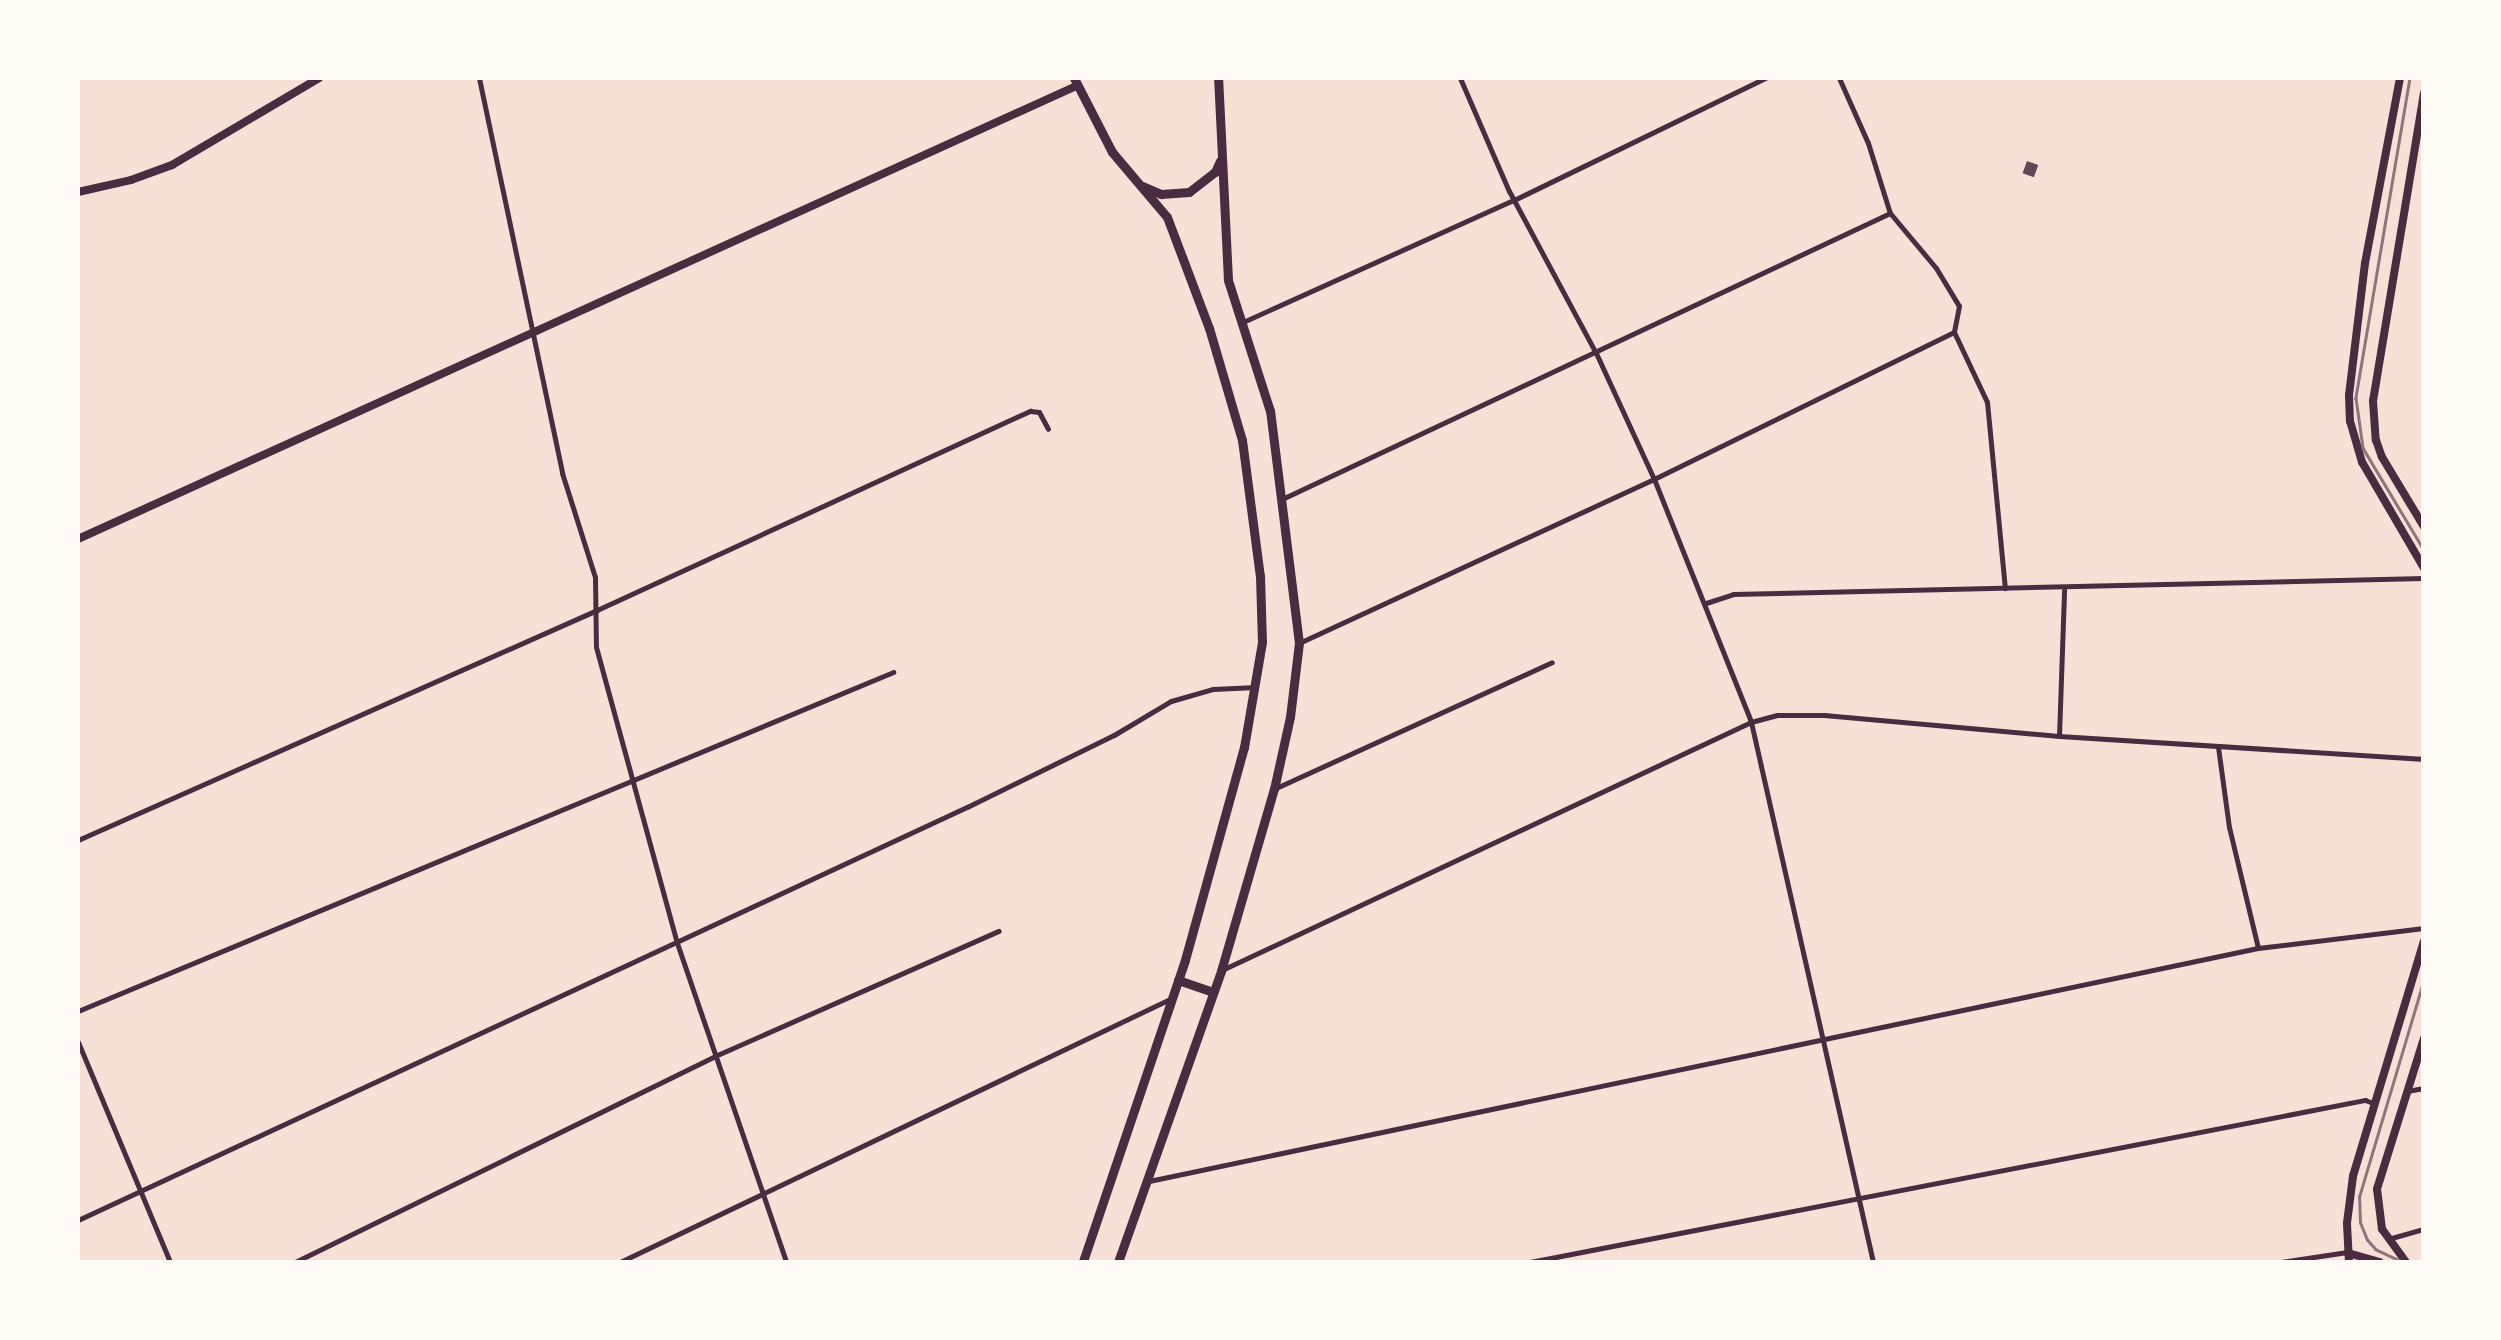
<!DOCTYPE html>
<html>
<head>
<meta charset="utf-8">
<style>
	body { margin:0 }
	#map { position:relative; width:2501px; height:1340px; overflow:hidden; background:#f7e1d7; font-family:"Alegreya Sans",sans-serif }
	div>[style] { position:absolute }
	.building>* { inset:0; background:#644757; transform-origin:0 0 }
	.minor>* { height:5px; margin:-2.5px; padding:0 2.5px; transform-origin:2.5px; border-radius:2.5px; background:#4a2c40 }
	.tertiary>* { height:8px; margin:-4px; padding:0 4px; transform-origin:4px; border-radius:4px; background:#4a2c40 }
	.secondary>* { height:8px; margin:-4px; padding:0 4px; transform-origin:4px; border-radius:4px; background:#4a2c40 }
	.primary>* { height:9px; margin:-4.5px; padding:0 4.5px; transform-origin:4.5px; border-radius:4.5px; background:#4a2c40 }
	.tram>* { height:2.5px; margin:-1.25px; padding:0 1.25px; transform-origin:1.25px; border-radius:1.25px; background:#8f747c }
	span { translate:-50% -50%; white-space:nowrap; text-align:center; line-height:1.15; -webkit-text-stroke:8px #fffaf5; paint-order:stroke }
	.frame { position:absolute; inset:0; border:80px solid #fffaf5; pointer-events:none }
</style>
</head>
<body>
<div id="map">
	<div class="building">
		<i style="left:2027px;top:161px;width:12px;height:13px;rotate:20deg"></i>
	</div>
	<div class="minor">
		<i style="left:479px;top:78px;width:404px;rotate:78.1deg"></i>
		<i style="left:562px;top:473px;width:109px;rotate:72.4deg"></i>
		<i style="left:595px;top:577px;width:70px;rotate:89.2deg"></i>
		<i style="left:596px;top:647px;width:307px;rotate:74.7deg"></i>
		<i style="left:677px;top:943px;width:337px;rotate:71.1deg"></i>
		<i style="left:1460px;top:78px;width:123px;rotate:66.6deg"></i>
		<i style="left:1509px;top:191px;width:184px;rotate:61.8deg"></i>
		<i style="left:1596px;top:353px;width:139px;rotate:65.3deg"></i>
		<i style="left:1654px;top:479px;width:262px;rotate:68.2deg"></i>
		<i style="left:1751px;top:722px;width:554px;rotate:77.27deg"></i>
		<i style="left:1839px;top:78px;width:71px;rotate:66deg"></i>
		<i style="left:1868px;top:143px;width:73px;rotate:72.6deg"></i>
		<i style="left:1890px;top:213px;width:72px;rotate:50.1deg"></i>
		<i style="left:1936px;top:268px;width:44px;rotate:58.8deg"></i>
		<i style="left:1959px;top:306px;width:26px;rotate:101deg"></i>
		<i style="left:1954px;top:332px;width:77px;rotate:64.8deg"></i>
		<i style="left:1987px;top:402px;width:187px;rotate:84.5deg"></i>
		<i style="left:1243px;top:322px;width:299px;rotate:-24.3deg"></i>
		<i style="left:1516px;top:199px;width:277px;rotate:-25.9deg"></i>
		<i style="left:1282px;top:499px;width:672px;rotate:-25.19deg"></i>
		<i style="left:1706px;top:603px;width:28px;rotate:-18deg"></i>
		<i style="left:1733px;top:594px;width:691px;rotate:-1.33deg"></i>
		<i style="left:1299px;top:643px;width:391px;rotate:-24.8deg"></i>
		<i style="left:1654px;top:479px;width:334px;rotate:-26.1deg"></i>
		<i style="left:2059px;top:736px;width:146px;rotate:-88deg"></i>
		<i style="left:2218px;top:747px;width:81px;rotate:82.2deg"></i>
		<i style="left:2229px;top:827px;width:124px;rotate:76.5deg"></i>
		<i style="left:1276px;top:788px;width:303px;rotate:-24.5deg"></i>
		<i style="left:78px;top:840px;width:568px;rotate:-23.9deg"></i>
		<i style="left:597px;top:610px;width:477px;rotate:-24.7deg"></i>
		<i style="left:1030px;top:411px;width:9px;rotate:6deg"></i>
		<i style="left:1039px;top:412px;width:19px;rotate:62deg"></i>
		<i style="left:1224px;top:969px;width:582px;rotate:-25.11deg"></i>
		<i style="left:1751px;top:722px;width:27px;rotate:-15deg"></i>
		<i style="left:1777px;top:715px;width:47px"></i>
		<i style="left:1824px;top:715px;width:236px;rotate:5.1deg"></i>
		<i style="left:2059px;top:736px;width:366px;rotate:3.6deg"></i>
		<i style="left:78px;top:1011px;width:883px;rotate:-22.58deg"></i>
		<i style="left:78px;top:1042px;width:238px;rotate:67.3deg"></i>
		<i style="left:2407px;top:1091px;width:17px;rotate:-10deg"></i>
		<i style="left:1149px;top:1181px;width:1133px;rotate:-11.87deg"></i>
		<i style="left:2258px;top:948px;width:167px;rotate:-6.9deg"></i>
		<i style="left:78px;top:1220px;width:980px;rotate:-24.92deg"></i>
		<i style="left:967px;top:807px;width:164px;rotate:-26.1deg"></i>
		<i style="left:1114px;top:735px;width:66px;rotate:-30.8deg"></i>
		<i style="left:1171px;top:701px;width:44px;rotate:-15.9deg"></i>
		<i style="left:1213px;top:689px;width:43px;rotate:-2.7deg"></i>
		<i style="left:2388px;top:1239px;width:37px;rotate:-16deg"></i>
		<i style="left:295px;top:1262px;width:468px;rotate:-26.1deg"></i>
		<i style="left:715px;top:1056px;width:310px;rotate:-23.8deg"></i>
		<i style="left:620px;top:1262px;width:612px;rotate:-25.56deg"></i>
		<i style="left:1530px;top:1262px;width:851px;rotate:-10.98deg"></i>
		<i style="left:2365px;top:1100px;width:9px;rotate:21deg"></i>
		<i style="left:2281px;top:1262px;width:67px;rotate:-8.6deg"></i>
	</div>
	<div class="tertiary">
		<i style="left:78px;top:192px;width:54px;rotate:-12.8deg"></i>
		<i style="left:131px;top:180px;width:44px;rotate:-20.1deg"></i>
		<i style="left:172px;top:165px;width:171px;rotate:-30.6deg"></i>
		<i style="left:78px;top:539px;width:1096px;rotate:-24.41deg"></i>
	</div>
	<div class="secondary">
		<i style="left:2400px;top:78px;width:188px;rotate:100.7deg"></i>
		<i style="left:2365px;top:263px;width:133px;rotate:96.9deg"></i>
		<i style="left:2349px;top:395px;width:26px;rotate:88deg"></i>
		<i style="left:2350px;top:421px;width:43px;rotate:73.7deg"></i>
		<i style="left:2362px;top:462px;width:123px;rotate:59.7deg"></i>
		<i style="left:2424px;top:93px;width:312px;rotate:99.4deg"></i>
		<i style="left:2373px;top:401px;width:39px;rotate:86deg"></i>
		<i style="left:2376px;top:440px;width:18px;rotate:71deg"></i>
		<i style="left:2382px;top:457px;width:82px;rotate:59deg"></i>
		<i style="left:2348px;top:1253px;width:33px;rotate:16deg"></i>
		<i style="left:2349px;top:1262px;width:39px;rotate:-93deg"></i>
		<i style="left:2347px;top:1223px;width:47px;rotate:-82.7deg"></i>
		<i style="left:2353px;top:1176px;width:245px;rotate:-73.2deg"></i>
		<i style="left:2406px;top:1262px;width:41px;rotate:-126deg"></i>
		<i style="left:2382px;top:1229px;width:40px;rotate:-97.1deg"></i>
		<i style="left:2377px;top:1189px;width:158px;rotate:-72.7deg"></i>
	</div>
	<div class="primary">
		<i style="left:1074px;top:78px;width:83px;rotate:62.8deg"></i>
		<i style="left:1112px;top:152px;width:85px;rotate:49.8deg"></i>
		<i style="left:1167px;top:217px;width:119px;rotate:69.3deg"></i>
		<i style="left:1209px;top:328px;width:117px;rotate:73.6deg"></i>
		<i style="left:1242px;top:440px;width:137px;rotate:82.5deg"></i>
		<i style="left:1260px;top:576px;width:66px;rotate:88.3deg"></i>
		<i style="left:1262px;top:642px;width:107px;rotate:99.7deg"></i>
		<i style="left:1244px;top:747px;width:221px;rotate:105.5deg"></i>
		<i style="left:1185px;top:960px;width:319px;rotate:108.7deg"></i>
		<i style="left:1142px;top:186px;width:21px;rotate:23deg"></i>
		<i style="left:1161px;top:194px;width:28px;rotate:-4deg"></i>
		<i style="left:1189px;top:192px;width:33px;rotate:-38deg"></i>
		<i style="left:1215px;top:172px;width:12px;rotate:-66deg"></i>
		<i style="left:1178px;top:980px;width:37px;rotate:19deg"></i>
		<i style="left:1118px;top:1262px;width:309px;rotate:-70.5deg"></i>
		<i style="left:1221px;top:971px;width:190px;rotate:-73.8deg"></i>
		<i style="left:1274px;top:789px;width:74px;rotate:-77.5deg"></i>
		<i style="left:1290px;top:717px;width:75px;rotate:-83.1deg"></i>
		<i style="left:1299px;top:643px;width:234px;rotate:-97.1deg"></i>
		<i style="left:1270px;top:411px;width:138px;rotate:-107.8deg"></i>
		<i style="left:1228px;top:280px;width:202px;rotate:-92.8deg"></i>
	</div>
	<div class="tram">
		<i style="left:2410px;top:78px;width:325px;rotate:99.6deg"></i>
		<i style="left:2356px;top:398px;width:50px;rotate:82deg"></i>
		<i style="left:2363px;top:448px;width:119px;rotate:59.1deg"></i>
		<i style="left:2402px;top:1262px;width:29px;rotate:-155deg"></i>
		<i style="left:2376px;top:1250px;width:13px;rotate:-132deg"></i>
		<i style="left:2367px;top:1240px;width:18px;rotate:-112deg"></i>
		<i style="left:2360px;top:1223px;width:26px;rotate:-92deg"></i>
		<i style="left:2359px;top:1197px;width:227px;rotate:-73.4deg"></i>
	</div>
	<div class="frame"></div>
</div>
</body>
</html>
